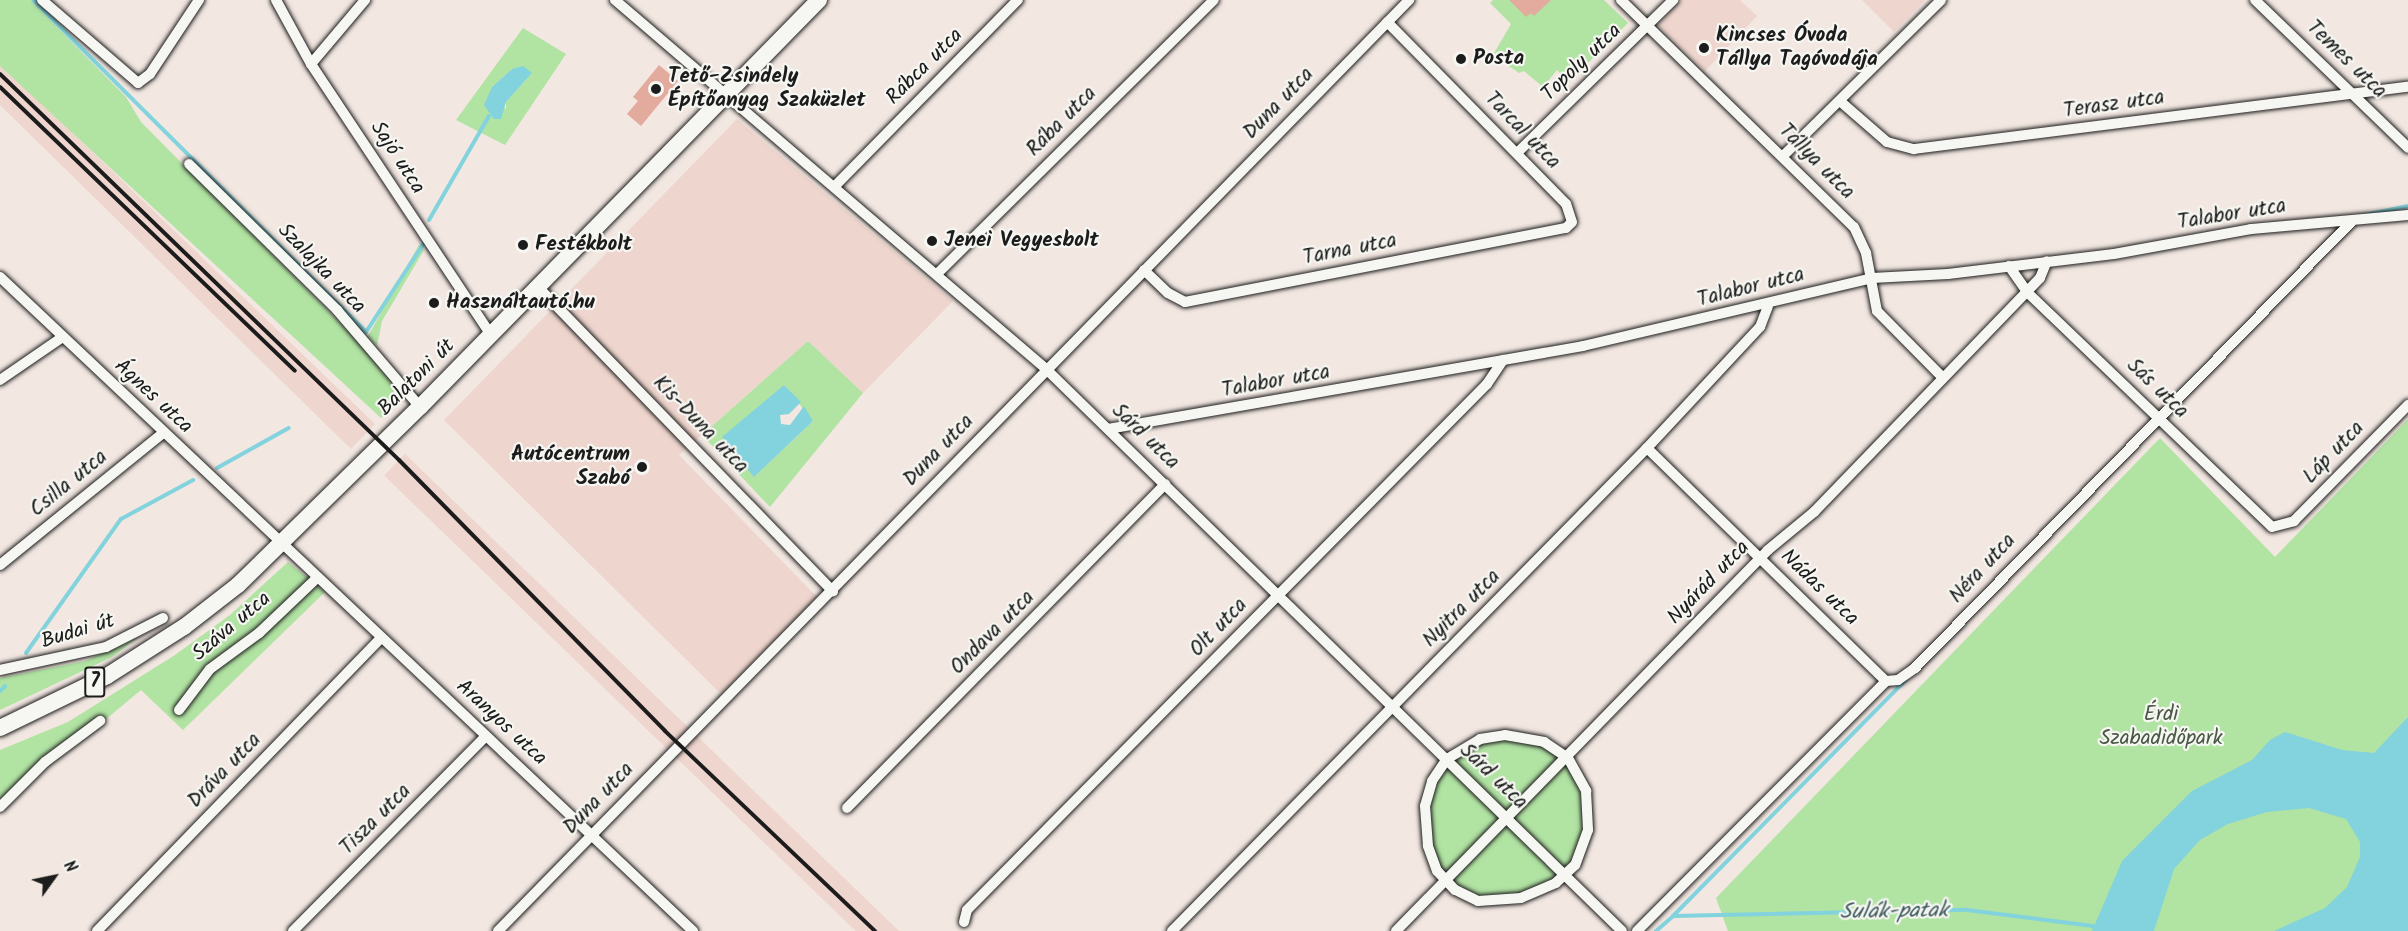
<!DOCTYPE html>
<html>
<head>
<meta charset="utf-8">
<style>
	body { margin:0 }
	#map { position:relative; width:2408px; height:931px; overflow:hidden; background:#f2e7e1; font-family:Kalam,sans-serif }
	div>[style] { position:absolute }
	.built>* { inset:0; background:#eed5cd; transform-origin:0 0 }
	.green>* { inset:0; background:#b1e3a3 }
	.water>* { inset:0; background:#82d3dd }
	.stream>* { height:4px; margin:-2px; padding:0 2px; transform-origin:2px; border-radius:2px; background:#82d3dd }
	.building>* { inset:0; background:#e3aa9e }
	.roads { filter:drop-shadow(0 0 2px #1c1c1c) drop-shadow(0 0 2px #1c1c1c) }
	.minor>* { height:10px; margin:-5px; padding:0 5px; transform-origin:5px; border-radius:5px; background:#f6f6f2 }
	.primary>* { height:16px; margin:-8px; padding:0 8px; transform-origin:8px; border-radius:8px; background:#f6f6f2 }
	.rail>* { height:4px; margin:-2px; padding:0 2px; transform-origin:2px; border-radius:2px; background:#1c1c1c }
	.dots>* { width:16px; height:16px; translate:-50% -50%; box-sizing:border-box; border:3px solid #f6f6f2; border-radius:50% }
	span { translate:-50% -50%; white-space:nowrap; text-align:center; line-height:1.15; -webkit-text-stroke:4.5px #f6f6f2; paint-order:stroke }
	.shield-label span { padding:2px 4px; background:#f6f6f2; border:2px solid; border-radius:4px; -webkit-text-stroke-width:0 }
	.shield-label { font-size:20px; color:#1c1c1c; font-weight:700 }
	.poi-label { font-size:21px; color:#1c1c1c; font-weight:700 }
	.left { translate:0 -50%; text-align:left }
	.right { translate:-100% -50%; text-align:right }
	.street-label { font-size:21px; color:#1c1c1c }
	.park-label { font-size:21px; color:#495844 }
	.water-label { font-size:22px; color:#405c60; font-style:italic }
	.north { position:absolute; left:24px; top:847px; width:60px; height:60px; -webkit-text-stroke:4px #f6f6f2; paint-order:stroke; rotate:57deg; font-size:16px; font-weight:700; line-height:24px; text-align:center; color:#1c1c1c }
	.north::after { content:''; display:block; margin:auto; width:21px; height:27px; background:#1c1c1c; clip-path:polygon(50% 0,100% 100%,50% 72%,0 100%) }
</style>
</head>
<body>
<div id="map">
	<div class="built">
		<i style="clip-path:polygon(1682px 0,1740px 0,1757px 16px,1705px 71px,1658px 25px)"></i>
		<i style="clip-path:polygon(1862px 0,1925px 0,1894px 32px)"></i>
		<i style="clip-path:polygon(0 63px,375px 424px,351px 449px,0 105px)"></i>
		<i style="clip-path:polygon(737px 119px,953px 301px,863px 393px,808px 341px,679px 455px,817px 597px,721px 694px,444px 420px)"></i>
		<i style="left:405px;top:454px;width:689px;height:30px;rotate:44deg"></i>
	</div>
	<div class="green">
		<i style="clip-path:polygon(0 0,30px 0,126px 97px,141px 122px,359px 342px,403px 396px,381px 418px,0 66px)"></i>
		<i style="clip-path:polygon(1493px 0,1604px 0,1628px 23px,1569px 82px,1557px 70px,1543px 87px,1524px 71px,1519px 73px,1493px 55px,1511px 24px,1490px 3px)"></i>
		<i style="clip-path:polygon(evenodd,523px 28px,566px 54px,505px 145px,456px 120px,523px 28px,512px 69px,532px 73px,506px 102px,506px 110px,492px 87px,512px 69px)"></i>
		<i style="clip-path:polygon(420px 243px,424px 250px,382px 321px,377px 346px,368px 336px)"></i>
		<i style="clip-path:polygon(evenodd,808px 341px,863px 393px,770px 507px,702px 435px,808px 341px,784px 385px,813px 421px,754px 477px,784px 385px)"></i>
		<i style="clip-path:polygon(2408px 419px,2408px 931px,1728px 931px,1716px 898px,2160px 438px,2275px 557px)"></i>
		<i style="clip-path:polygon(288px 562px,325px 592px,183px 730px,141px 690px,0 807px,0 750px,68px 722px,175px 655px,230px 615px)"></i>
		<i style="clip-path:polygon(139px 637px,112px 657px,0 710px,0 678px,85px 661px)"></i>
		<i style="clip-path:polygon(1531px 738px,1575px 767px,1589px 817px,1566px 876px,1497px 902px,1455px 890px,1428px 846px,1432px 781px,1468px 744px,1480px 739px)"></i>
	</div>
	<div class="water">
		<i style="clip-path:polygon(523px 66px,532px 73px,506px 102px,501px 119px,494px 119px,484px 105px,492px 87px,512px 69px)"></i>
		<i style="clip-path:polygon(784px 385px,801px 402px,789px 414px,780px 415px,781px 424px,790px 425px,804px 406px,813px 421px,754px 477px,722px 437px)"></i>
		<i style="clip-path:polygon(2408px 717px,2408px 931px,2274px 931px,2325px 908px,2347px 887px,2360px 857px,2360px 842px,2346px 819px,2309px 808px,2267px 812px,2228px 824px,2200px 840px,2174px 869px,2154px 931px,2092px 931px,2122px 861px,2192px 791px,2252px 760px,2270px 740px,2285px 732px,2342px 750px,2374px 753px)"></i>
	</div>
	<div class="stream">
		<i style="left:33px;top:0;width:470px;rotate:44.9deg"></i>
		<i style="left:366px;top:332px;width:106px;rotate:-56.9deg"></i>
		<i style="left:2365px;top:215px;width:44px;rotate:-11.8deg"></i>
		<i style="left:429px;top:220px;width:120px;rotate:-60deg"></i>
		<i style="left:217px;top:468px;width:82px;rotate:-29.1deg"></i>
		<i style="left:26px;top:653px;width:164px;rotate:-54.7deg"></i>
		<i style="left:121px;top:519px;width:82px;rotate:-28.4deg"></i>
		<i style="left:0;top:691px;width:7px;rotate:-45deg"></i>
		<i style="left:1673px;top:916px;width:332px;rotate:-45.4deg"></i>
		<i style="left:1656px;top:931px;width:23px;rotate:-41deg"></i>
		<i style="left:1673px;top:916px;width:294px;rotate:-1.2deg"></i>
		<i style="left:1967px;top:910px;width:127px;rotate:7.2deg"></i>
		<i style="left:2093px;top:926px;width:7px;rotate:45deg"></i>
	</div>
	<div class="building">
		<i style="clip-path:polygon(1509px 0,1551px 0,1534px 16px,1531px 13px,1526px 17px)"></i>
		<i style="clip-path:polygon(659px 65px,678px 81px,641px 126px,627px 114px,638px 101px,633px 97px)"></i>
	</div>
	<div class="roads">
		<div class="minor">
			<i style="left:42px;top:0;width:127px;rotate:40.8deg"></i>
			<i style="left:138px;top:83px;width:15px;rotate:-37deg"></i>
			<i style="left:150px;top:74px;width:89px;rotate:-56.5deg"></i>
			<i style="left:276px;top:0;width:73px;rotate:61.3deg"></i>
			<i style="left:311px;top:64px;width:325px;rotate:56.4deg"></i>
			<i style="left:615px;top:0;width:566px;rotate:40.56deg"></i>
			<i style="left:1045px;top:368px;width:806px;rotate:44.3deg"></i>
			<i style="left:1621px;top:0;width:325px;rotate:44.3deg"></i>
			<i style="left:1854px;top:227px;width:29px;rotate:65deg"></i>
			<i style="left:1866px;top:253px;width:59px;rotate:79.3deg"></i>
			<i style="left:1877px;top:311px;width:91px;rotate:45.4deg"></i>
			<i style="left:2255px;top:0;width:213px;rotate:44deg"></i>
			<i style="left:311px;top:64px;width:84px;rotate:-49.8deg"></i>
			<i style="left:1841px;top:102px;width:61px;rotate:41deg"></i>
			<i style="left:1887px;top:142px;width:28px;rotate:15deg"></i>
			<i style="left:1914px;top:149px;width:498px;rotate:-7.2deg"></i>
			<i style="left:1517px;top:153px;width:219px;rotate:-44.4deg"></i>
			<i style="left:1783px;top:156px;width:222px;rotate:-44.6deg"></i>
			<i style="left:189px;top:164px;width:208px;rotate:44.6deg"></i>
			<i style="left:337px;top:310px;width:128px;rotate:49.4deg"></i>
			<i style="left:835px;top:186px;width:261px;rotate:-45.5deg"></i>
			<i style="left:2009px;top:266px;width:32px;rotate:55deg"></i>
			<i style="left:2027px;top:292px;width:339px;rotate:43.8deg"></i>
			<i style="left:2272px;top:527px;width:23px;rotate:-15deg"></i>
			<i style="left:2294px;top:521px;width:163px;rotate:-45.5deg"></i>
			<i style="left:1144px;top:270px;width:33px;rotate:44deg"></i>
			<i style="left:1168px;top:293px;width:19px;rotate:28deg"></i>
			<i style="left:1185px;top:302px;width:388px;rotate:-11deg"></i>
			<i style="left:1566px;top:228px;width:8px;rotate:-45deg"></i>
			<i style="left:1572px;top:222px;width:19px;rotate:-108deg"></i>
			<i style="left:1566px;top:204px;width:255px;rotate:-134.5deg"></i>
			<i style="left:938px;top:273px;width:388px;rotate:-44.7deg"></i>
			<i style="left:0;top:277px;width:953px;rotate:43.34deg"></i>
			<i style="left:538px;top:287px;width:424px;rotate:45.9deg"></i>
			<i style="left:0;top:380px;width:74px;rotate:-34.5deg"></i>
			<i style="left:1108px;top:429px;width:482px;rotate:-9.9deg"></i>
			<i style="left:1583px;top:346px;width:297px;rotate:-13.2deg"></i>
			<i style="left:1872px;top:278px;width:76px;rotate:-3deg"></i>
			<i style="left:1948px;top:274px;width:167px;rotate:-6.9deg"></i>
			<i style="left:2114px;top:254px;width:139px;rotate:-10.3deg"></i>
			<i style="left:2251px;top:229px;width:158px;rotate:-5.1deg"></i>
			<i style="left:1647px;top:448px;width:334px;rotate:44.3deg"></i>
			<i style="left:0;top:565px;width:210px;rotate:-39deg"></i>
			<i style="left:0;top:670px;width:108px;rotate:-12.2deg"></i>
			<i style="left:106px;top:647px;width:64px;rotate:-27deg"></i>
			<i style="left:179px;top:710px;width:51px;rotate:-52.9deg"></i>
			<i style="left:210px;top:669px;width:61px;rotate:-36.3deg"></i>
			<i style="left:259px;top:633px;width:80px;rotate:-43.5deg"></i>
			<i style="left:1505px;top:735px;width:40px;rotate:10deg"></i>
			<i style="left:1544px;top:742px;width:29px;rotate:34deg"></i>
			<i style="left:1568px;top:758px;width:38px;rotate:61deg"></i>
			<i style="left:1586px;top:791px;width:39px;rotate:87deg"></i>
			<i style="left:1588px;top:830px;width:37px;rotate:110deg"></i>
			<i style="left:1575px;top:865px;width:26px;rotate:137deg"></i>
			<i style="left:1556px;top:883px;width:38px;rotate:157deg"></i>
			<i style="left:1521px;top:898px;width:43px;rotate:176deg"></i>
			<i style="left:1478px;top:901px;width:25px;rotate:-154deg"></i>
			<i style="left:1455px;top:890px;width:26px;rotate:-133deg"></i>
			<i style="left:1437px;top:871px;width:27px;rotate:-110deg"></i>
			<i style="left:1428px;top:846px;width:40px;rotate:-94.3deg"></i>
			<i style="left:1425px;top:806px;width:26px;rotate:-74deg"></i>
			<i style="left:1432px;top:781px;width:27px;rotate:-56deg"></i>
			<i style="left:1447px;top:759px;width:39px;rotate:-31deg"></i>
			<i style="left:1480px;top:739px;width:25px;rotate:-9deg"></i>
			<i style="left:0;top:807px;width:64px;rotate:-45deg"></i>
			<i style="left:45px;top:762px;width:69px;rotate:-36.7deg"></i>
			<i style="left:847px;top:808px;width:454px;rotate:-45.5deg"></i>
			<i style="left:964px;top:922px;width:12px;rotate:-76deg"></i>
			<i style="left:967px;top:910px;width:740px;rotate:-45.33deg"></i>
			<i style="left:1487px;top:384px;width:29px;rotate:-56deg"></i>
			<i style="left:97px;top:931px;width:408px;rotate:-45.9deg"></i>
			<i style="left:293px;top:931px;width:274px;rotate:-45.3deg"></i>
			<i style="left:498px;top:931px;width:1303px;rotate:-45.62deg"></i>
			<i style="left:1172px;top:931px;width:677px;rotate:-45.48deg"></i>
			<i style="left:1647px;top:448px;width:166px;rotate:-47deg"></i>
			<i style="left:1760px;top:327px;width:22px;rotate:-69deg"></i>
			<i style="left:1396px;top:931px;width:532px;rotate:-45.68deg"></i>
			<i style="left:1768px;top:550px;width:60px;rotate:-39.6deg"></i>
			<i style="left:1814px;top:512px;width:325px;rotate:-46deg"></i>
			<i style="left:2040px;top:278px;width:18px;rotate:-68deg"></i>
			<i style="left:1637px;top:931px;width:353px;rotate:-45.1deg"></i>
			<i style="left:1886px;top:681px;width:12px;rotate:-5deg"></i>
			<i style="left:1898px;top:680px;width:21px;rotate:-35deg"></i>
			<i style="left:1915px;top:668px;width:624px;rotate:-45.65deg"></i>
		</div>
		<div class="primary">
			<i style="left:0;top:728px;width:119px;rotate:-25.9deg"></i>
			<i style="left:107px;top:676px;width:91px;rotate:-32.5deg"></i>
			<i style="left:184px;top:627px;width:68px;rotate:-37.9deg"></i>
			<i style="left:238px;top:585px;width:255px;rotate:-44.4deg"></i>
			<i style="left:420px;top:407px;width:570px;rotate:-45.57deg"></i>
		</div>
	</div>
	<div class="rail">
		<i style="left:0;top:74px;width:555px;rotate:44.05deg"></i>
		<i style="left:399px;top:460px;width:380px;rotate:45.5deg"></i>
		<i style="left:665px;top:731px;width:290px;rotate:43.6deg"></i>
		<i style="left:0;top:87px;width:409px;rotate:43.9deg"></i>
	</div>
	<div class="dots">
		<i style="left:1704px;top:48px;background:#1c1c1c"></i>
		<i style="left:1461px;top:59px;background:#1c1c1c"></i>
		<i style="left:656px;top:89px;background:#1c1c1c"></i>
		<i style="left:932px;top:241px;background:#1c1c1c"></i>
		<i style="left:523px;top:245px;background:#1c1c1c"></i>
		<i style="left:434px;top:303px;background:#1c1c1c"></i>
		<i style="left:642px;top:467px;background:#1c1c1c"></i>
	</div>
	<div class="shield-label">
		<span style="left:95px;top:682px">7</span>
	</div>
	<div class="poi-label">
		<span class="left" style="left:1716px;top:48px">Kincses Óvoda<br>Tállya Tagóvodája</span>
		<span class="left" style="left:1473px;top:59px">Posta</span>
		<span class="left" style="left:668px;top:89px">Tető-Zsindely<br>Építőanyag Szaküzlet</span>
		<span class="left" style="left:944px;top:241px">Jenei Vegyesbolt</span>
		<span class="left" style="left:535px;top:245px">Festékbolt</span>
		<span class="left" style="left:446px;top:303px">Használtautó.hu</span>
		<span class="right" style="left:630px;top:467px">Autócentrum<br>Szabó</span>
	</div>
	<div class="street-label">
		<span style="left:2346px;top:60px;rotate:44deg">Temes utca</span>
		<span style="left:1582px;top:63px;rotate:-44deg">Topoly utca</span>
		<span style="left:925px;top:67px;rotate:-45deg">Rábca utca</span>
		<span style="left:1279px;top:104px;rotate:-46deg">Duna utca</span>
		<span style="left:2114px;top:105px;rotate:-8deg">Terasz utca</span>
		<span style="left:1062px;top:122px;rotate:-45deg">Rába utca</span>
		<span style="left:1522px;top:131px;rotate:46deg">Tarcal utca</span>
		<span style="left:397px;top:158px;rotate:57deg">Sajó utca</span>
		<span style="left:1816px;top:162px;rotate:45deg">Tállya utca</span>
		<span style="left:2232px;top:215px;rotate:-9deg">Talabor utca</span>
		<span style="left:1350px;top:250px;rotate:-11deg">Tarna utca</span>
		<span style="left:321px;top:269px;rotate:46deg">Szalajka utca</span>
		<span style="left:1751px;top:288px;rotate:-14deg">Talabor utca</span>
		<span style="left:417px;top:378px;rotate:-45deg">Balatoni út</span>
		<span style="left:1276px;top:382px;rotate:-10deg">Talabor utca</span>
		<span style="left:2157px;top:389px;rotate:44deg">Sás utca</span>
		<span style="left:153px;top:397px;rotate:43deg">Ágnes utca</span>
		<span style="left:700px;top:425px;rotate:46deg">Kis-Duna utca</span>
		<span style="left:1145px;top:437px;rotate:44deg">Sárd utca</span>
		<span style="left:939px;top:451px;rotate:-46deg">Duna utca</span>
		<span style="left:2334px;top:453px;rotate:-46deg">Láp utca</span>
		<span style="left:69px;top:484px;rotate:-39deg">Csilla utca</span>
		<span style="left:1983px;top:569px;rotate:-47deg">Néra utca</span>
		<span style="left:1709px;top:583px;rotate:-46deg">Nyárád utca</span>
		<span style="left:1819px;top:588px;rotate:44deg">Nádas utca</span>
		<span style="left:1462px;top:609px;rotate:-45deg">Nyitra utca</span>
		<span style="left:232px;top:627px;rotate:-40deg">Száva utca</span>
		<span style="left:1219px;top:628px;rotate:-46deg">Olt utca</span>
		<span style="left:78px;top:632px;rotate:-17deg">Budai út</span>
		<span style="left:993px;top:633px;rotate:-45deg">Ondava utca</span>
		<span style="left:501px;top:723px;rotate:43deg">Aranyos utca</span>
		<span style="left:225px;top:771px;rotate:-46deg">Dráva utca</span>
		<span style="left:1493px;top:777px;rotate:44deg">Sárd utca</span>
		<span style="left:599px;top:799px;rotate:-46deg">Duna utca</span>
		<span style="left:376px;top:820px;rotate:-45deg">Tisza utca</span>
	</div>
	<div class="park-label">
		<span style="left:2161px;top:727px">Érdi<br>Szabadidőpark</span>
	</div>
	<div class="water-label">
		<span style="left:1894px;top:912px;rotate:-1deg">Sulák-patak</span>
	</div>
	<div class="north">N</div>
</div>
</body>
</html>
